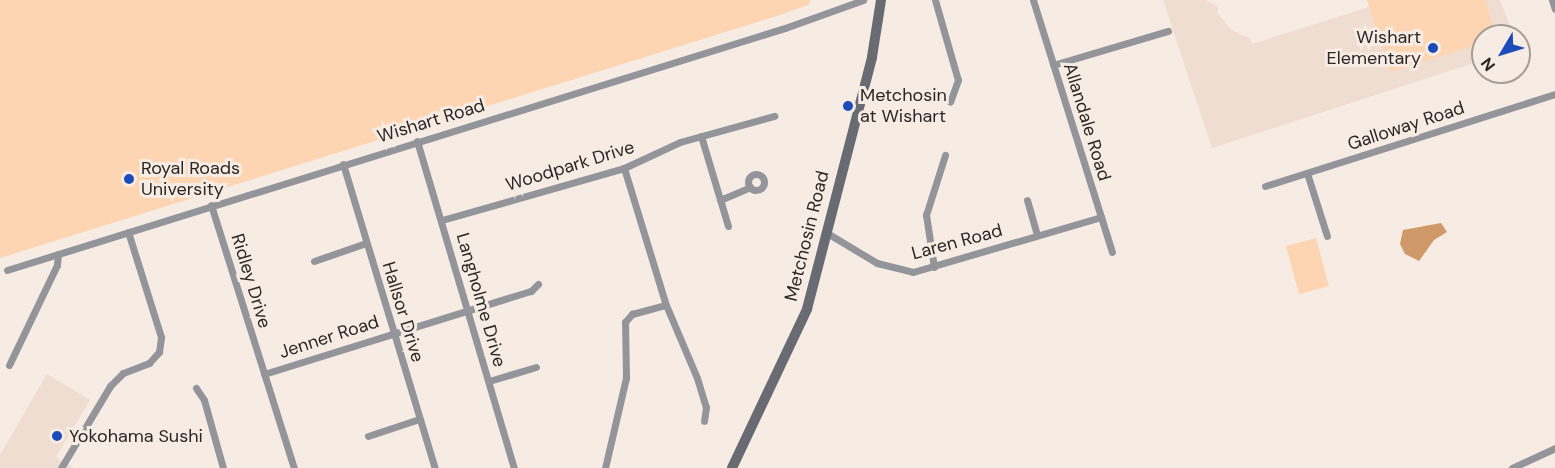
<!DOCTYPE html>
<html>
<head>
<meta charset="utf-8">
<style>
	body { margin:0 }
	#map { position:relative; width:1555px; height:468px; overflow:hidden; background:#f6ece3; font-family:"DM Sans",sans-serif }
	div>[style] { position:absolute }
	.built>* { inset:0; background:#eeddd0 }
	.green>* { inset:0; background:#fed5b2; transform-origin:0 0 }
	.water>* { inset:0; background:#d0996a }
	.street>* { height:7px; margin:-3.5px; padding:0 3.5px; transform-origin:3.5px; border-radius:3.5px; background:#93959a }
	.street>.ring { margin:-3.5px; padding:0; box-sizing:content-box; background:none; border:7px solid #93959a; border-radius:50% }
	.secondary>* { height:10px; margin:-5px; padding:0 5px; transform-origin:5px; border-radius:5px; background:#686b71 }
	.dots>* { width:16px; height:16px; translate:-50% -50%; box-sizing:border-box; border:3px solid #f6ece3; border-radius:50% }
	span { translate:-50% -50%; white-space:nowrap; text-align:center; line-height:1.15; -webkit-text-stroke:6px #f6ece3; paint-order:stroke }
	.poi-label { font-size:18px; color:#2b2724 }
	.right { translate:-100% -50%; text-align:right }
	.left { translate:0 -50%; text-align:left }
	.street-label { font-size:18px; color:#2b2724 }
	.north { position:absolute; left:1471px; top:24px; width:60px; height:60px; box-sizing:border-box; background:#f6ece3; border:2px solid #a59d97; border-radius:50%; rotate:232deg; font-size:16px; font-weight:700; line-height:24px; text-align:center; color:#2b2724 }
	.north::after { content:''; display:block; margin:auto; width:21px; height:27px; background:#1c4cb9; clip-path:polygon(50% 0,100% 100%,50% 72%,0 100%) }
</style>
</head>
<body>
<div id="map">
	<div class="built">
		<i style="clip-path:polygon(1163px 0,1206px 0,1219px 8px,1217px 12px,1231px 30px,1250px 38px,1252px 44px,1369px 7px,1367px 0,1500px 0,1514px 36px,1483px 36px,1483px 60px,1212px 148px)"></i>
		<i style="clip-path:polygon(47px 374px,90px 400px,56px 457px,74px 468px,0 468px,0 455px)"></i>
	</div>
	<div class="green">
		<i style="clip-path:polygon(0 0,810px 0,810px 4px,780px 15px,0 258px)"></i>
		<i style="clip-path:polygon(1367px 0,1485px 0,1496px 36px,1483px 36px,1483px 43px,1390px 72px)"></i>
		<i style="left:1316px;top:238px;width:50px;height:31px;rotate:75deg"></i>
	</div>
	<div class="water">
		<i style="clip-path:polygon(1441px 223px,1447px 232px,1434px 240px,1419px 261px,1405px 254px,1400px 244px,1403px 230px)"></i>
	</div>
	<div class="street">
		<i style="left:935px;top:0;width:83px;rotate:74deg"></i>
		<i style="left:958px;top:80px;width:23px;rotate:110deg"></i>
		<i style="left:1033px;top:0;width:264px;rotate:72.6deg"></i>
		<i style="left:1552px;top:0;width:9px;rotate:72deg"></i>
		<i style="left:1053px;top:65px;width:120px;rotate:-16.5deg"></i>
		<i style="left:701px;top:136px;width:94px;rotate:73.3deg"></i>
		<i style="left:417px;top:141px;width:341px;rotate:73.5deg"></i>
		<i style="left:343px;top:164px;width:318px;rotate:73.2deg"></i>
		<i style="left:624px;top:168px;width:143px;rotate:73deg"></i>
		<i style="left:666px;top:305px;width:79px;rotate:67deg"></i>
		<i style="left:697px;top:378px;width:30px;rotate:73deg"></i>
		<i style="left:706px;top:407px;width:14px;rotate:98deg"></i>
		<i style="left:1307px;top:173px;width:66px;rotate:72.4deg"></i>
		<i class="ring" style="left:748px;top:174px;width:9px;height:9px"></i>
		<i style="left:1265px;top:186px;width:304px;rotate:-17.6deg"></i>
		<i style="left:720px;top:200px;width:33px;rotate:-23deg"></i>
		<i style="left:1027px;top:200px;width:36px;rotate:74deg"></i>
		<i style="left:211px;top:205px;width:276px;rotate:72.5deg"></i>
		<i style="left:442px;top:220px;width:189px;rotate:-15.9deg"></i>
		<i style="left:624px;top:168px;width:62px;rotate:-24.9deg"></i>
		<i style="left:680px;top:142px;width:98px;rotate:-15.5deg"></i>
		<i style="left:827px;top:233px;width:58px;rotate:31deg"></i>
		<i style="left:877px;top:263px;width:37px;rotate:14deg"></i>
		<i style="left:913px;top:272px;width:196px;rotate:-16.3deg"></i>
		<i style="left:314px;top:261px;width:55px;rotate:-19.1deg"></i>
		<i style="left:934px;top:267px;width:53px;rotate:-98.7deg"></i>
		<i style="left:926px;top:215px;width:63px;rotate:-72.4deg"></i>
		<i style="left:7px;top:270px;width:815px;rotate:-17.28deg"></i>
		<i style="left:785px;top:28px;width:83px;rotate:-19.7deg"></i>
		<i style="left:9px;top:365px;width:111px;rotate:-64.4deg"></i>
		<i style="left:57px;top:265px;width:11px;rotate:-85deg"></i>
		<i style="left:264px;top:374px;width:280px;rotate:-17.3deg"></i>
		<i style="left:531px;top:291px;width:10px;rotate:-45deg"></i>
		<i style="left:489px;top:381px;width:49px;rotate:-16.6deg"></i>
		<i style="left:196px;top:388px;width:14px;rotate:56deg"></i>
		<i style="left:204px;top:400px;width:71px;rotate:74.4deg"></i>
		<i style="left:368px;top:436px;width:54px;rotate:-18.4deg"></i>
		<i style="left:61px;top:468px;width:96px;rotate:-59.1deg"></i>
		<i style="left:110px;top:386px;width:18px;rotate:-45deg"></i>
		<i style="left:123px;top:373px;width:28px;rotate:-21deg"></i>
		<i style="left:149px;top:363px;width:15px;rotate:-48deg"></i>
		<i style="left:159px;top:352px;width:15px;rotate:-82deg"></i>
		<i style="left:161px;top:337px;width:110px;rotate:-107.4deg"></i>
		<i style="left:605px;top:468px;width:92px;rotate:-76.9deg"></i>
		<i style="left:626px;top:378px;width:56px;rotate:-91deg"></i>
		<i style="left:625px;top:322px;width:11px;rotate:-49deg"></i>
		<i style="left:632px;top:314px;width:35px;rotate:-15deg"></i>
		<i style="left:1512px;top:468px;width:47px;rotate:-24.9deg"></i>
	</div>
	<div class="secondary">
		<i style="left:732px;top:468px;width:176px;rotate:-64.7deg"></i>
		<i style="left:807px;top:309px;width:260px;rotate:-75.5deg"></i>
		<i style="left:872px;top:57px;width:58px;rotate:-81deg"></i>
	</div>
	<div class="dots">
		<i style="left:1433px;top:48px;background:#1c4cb9"></i>
		<i style="left:848px;top:106px;background:#1c4cb9"></i>
		<i style="left:129px;top:179px;background:#1c4cb9"></i>
		<i style="left:57px;top:436px;background:#1c4cb9"></i>
	</div>
	<div class="poi-label">
		<span class="right" style="left:1421px;top:48px">Wishart<br>Elementary</span>
		<span class="left" style="left:860px;top:106px">Metchosin<br>at Wishart</span>
		<span class="left" style="left:141px;top:179px">Royal Roads<br>University</span>
		<span class="left" style="left:69px;top:436px">Yokohama Sushi</span>
	</div>
	<div class="street-label">
		<span style="left:431px;top:121px;rotate:-17deg">Wishart Road</span>
		<span style="left:1087px;top:122px;rotate:73deg">Allandale Road</span>
		<span style="left:1406px;top:126px;rotate:-18deg">Galloway Road</span>
		<span style="left:570px;top:166px;rotate:-17deg">Woodpark Drive</span>
		<span style="left:807px;top:236px;rotate:-76deg">Metchosin Road</span>
		<span style="left:957px;top:242px;rotate:-15deg">Laren Road</span>
		<span style="left:251px;top:281px;rotate:73deg">Ridley Drive</span>
		<span style="left:481px;top:300px;rotate:74deg">Langholme Drive</span>
		<span style="left:403px;top:312px;rotate:73deg">Hallsor Drive</span>
		<span style="left:329px;top:337px;rotate:-18deg">Jenner Road</span>
	</div>
	<div class="north">N</div>
</div>
</body>
</html>
